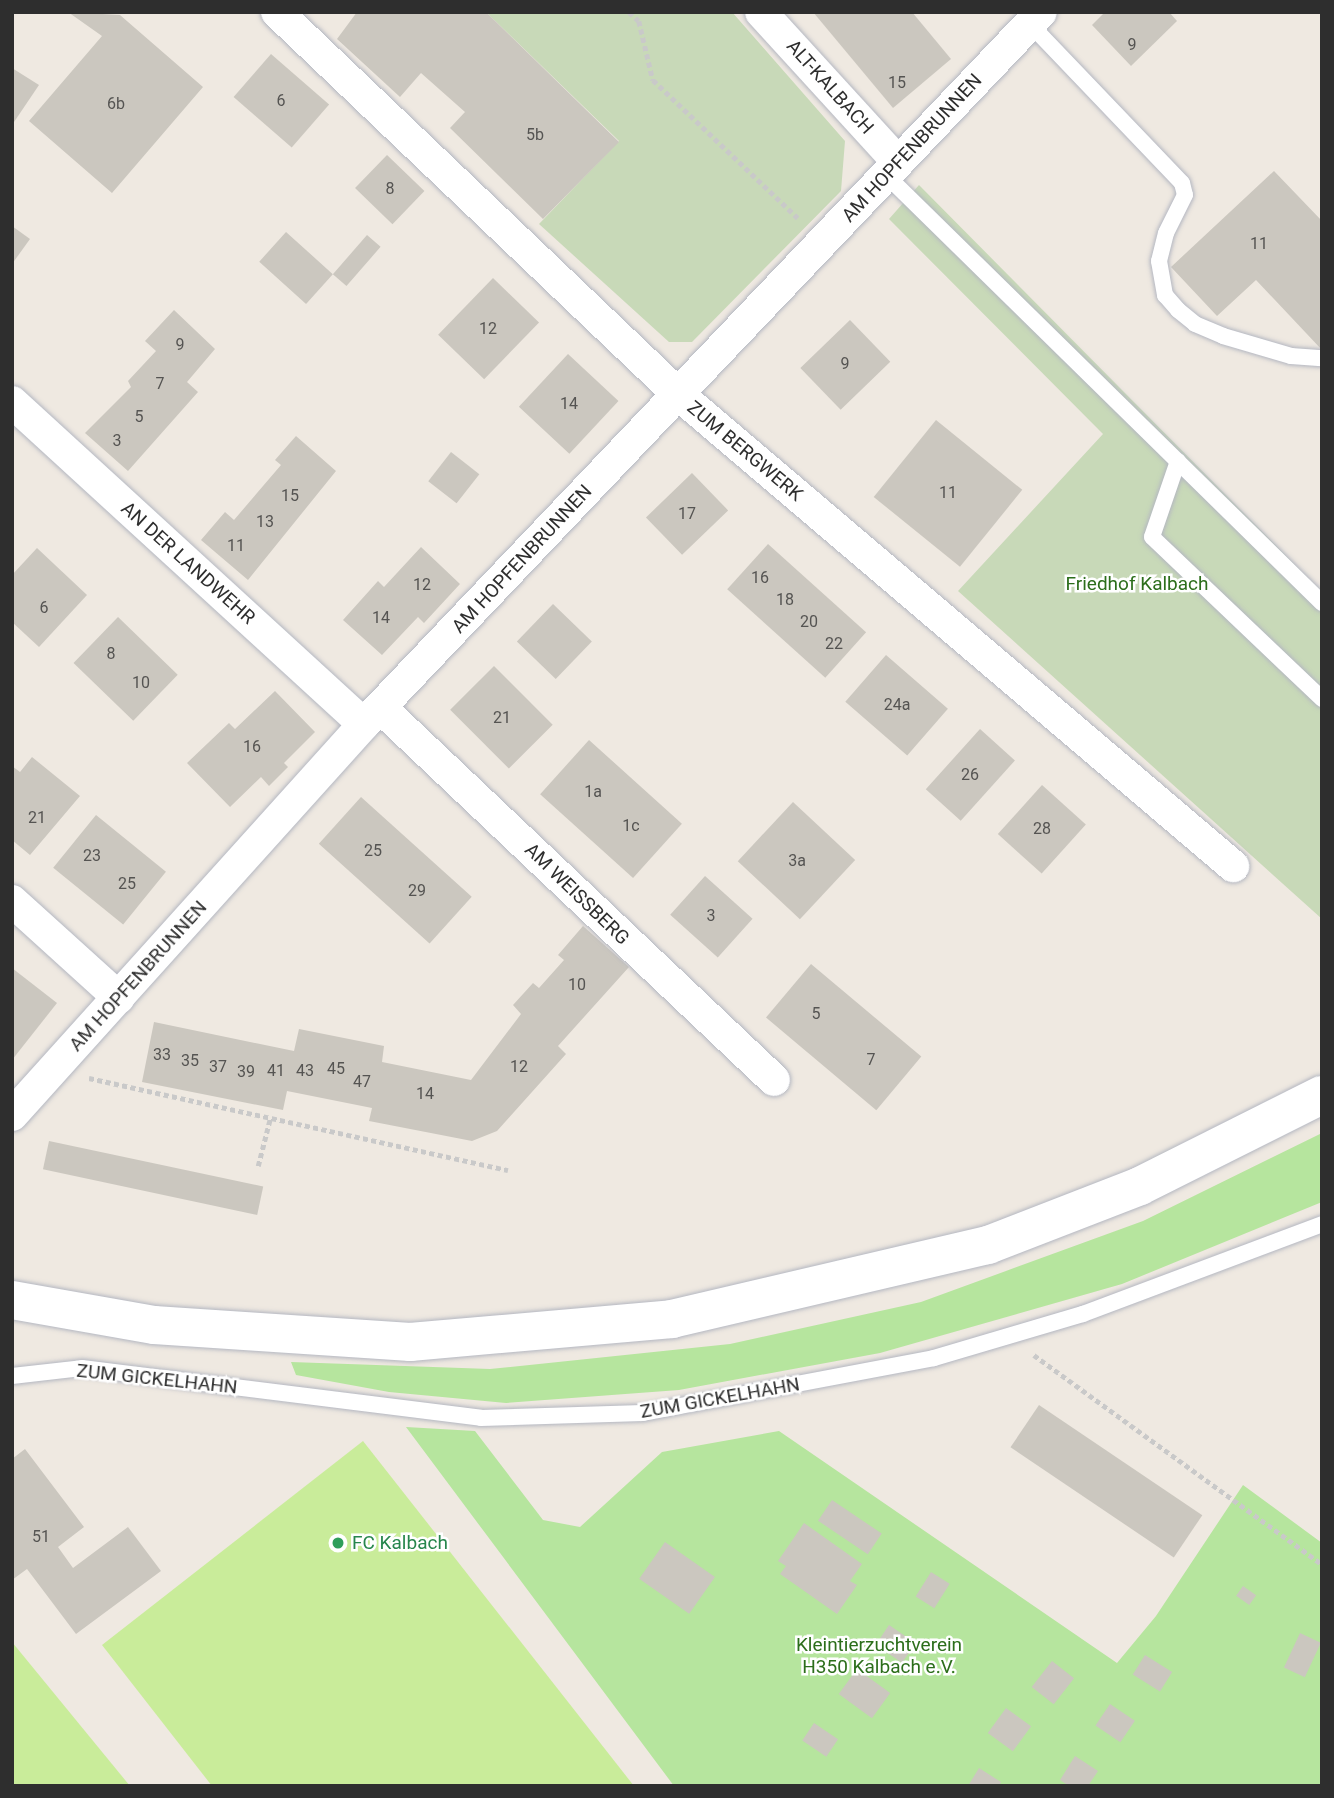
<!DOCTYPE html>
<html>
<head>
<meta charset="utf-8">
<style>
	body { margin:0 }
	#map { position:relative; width:1334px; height:1798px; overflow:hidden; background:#efe9e1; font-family:Roboto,sans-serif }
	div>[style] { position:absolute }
	.green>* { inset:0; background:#b6e59e }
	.cemetery>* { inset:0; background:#c8d9b8 }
	.pitch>* { inset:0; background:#c9ec9a }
	.building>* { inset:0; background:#cbc7bf; transform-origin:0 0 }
	.path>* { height:4.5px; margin-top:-2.25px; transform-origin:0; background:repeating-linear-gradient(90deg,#c9c9c9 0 5px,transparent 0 8.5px) }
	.roads { filter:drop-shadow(0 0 2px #b4b7c1) drop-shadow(0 0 2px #b4b7c1) }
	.service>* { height:16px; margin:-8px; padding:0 8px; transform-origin:8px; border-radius:8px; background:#fff }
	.minor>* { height:32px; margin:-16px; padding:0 16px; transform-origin:16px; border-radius:16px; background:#fff }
	.secondary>* { height:38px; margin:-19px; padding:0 19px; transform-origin:19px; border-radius:19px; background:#fff }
	.dots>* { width:19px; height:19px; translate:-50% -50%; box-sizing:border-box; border:4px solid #fff; border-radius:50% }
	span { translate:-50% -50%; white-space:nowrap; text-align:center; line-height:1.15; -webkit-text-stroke:5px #fff; paint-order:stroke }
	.number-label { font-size:16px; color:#555452 }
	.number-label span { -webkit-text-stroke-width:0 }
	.street-label { font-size:19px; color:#2e2e2e }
	.park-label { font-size:19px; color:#2c6e1b }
	.leisure-label { font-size:19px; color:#27864d }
	.left { translate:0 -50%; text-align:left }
	.frame { position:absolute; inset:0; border:14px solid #2e2e2e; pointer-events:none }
</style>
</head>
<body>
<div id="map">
	<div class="green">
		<i style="clip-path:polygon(1322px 1133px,1322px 1202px,1122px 1284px,880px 1353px,679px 1390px,506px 1403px,389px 1392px,296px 1375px,291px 1362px,490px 1369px,730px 1344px,921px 1302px,1143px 1221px)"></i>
		<i style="clip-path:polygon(406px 1427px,475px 1431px,543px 1520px,580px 1527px,662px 1452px,779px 1431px,1117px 1663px,1156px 1616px,1243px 1485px,1322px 1543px,1322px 1786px,674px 1786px)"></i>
	</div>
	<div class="cemetery">
		<i style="clip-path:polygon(486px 12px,732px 12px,845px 141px,841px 191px,692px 342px,669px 342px,539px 224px,619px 141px)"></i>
		<i style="clip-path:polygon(919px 185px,1322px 592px,1322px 919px,958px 591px,1103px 434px,889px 219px)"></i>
	</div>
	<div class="pitch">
		<i style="clip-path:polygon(363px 1441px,634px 1786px,212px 1786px,102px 1645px)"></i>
		<i style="clip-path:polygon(12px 1642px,130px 1786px,12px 1786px)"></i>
	</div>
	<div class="building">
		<i style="clip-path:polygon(68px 12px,120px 15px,203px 87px,112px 193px,29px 121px,102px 36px)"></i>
		<i style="clip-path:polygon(357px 12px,486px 12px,619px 142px,543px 219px,450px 128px,465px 112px,421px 73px,400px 97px,337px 39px)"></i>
		<i style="clip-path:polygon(813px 12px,912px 12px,951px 59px,893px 108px)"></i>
		<i style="clip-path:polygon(1105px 12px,1169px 12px,1177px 21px,1131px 66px,1092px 25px)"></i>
		<i style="left:271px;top:54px;width:77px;height:57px;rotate:41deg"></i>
		<i style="clip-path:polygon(12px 68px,39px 85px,12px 125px)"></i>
		<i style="left:387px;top:155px;width:52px;height:46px;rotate:44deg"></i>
		<i style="clip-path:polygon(1274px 171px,1322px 221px,1322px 350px,1256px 280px,1217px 316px,1171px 267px)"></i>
		<i style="clip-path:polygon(12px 226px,30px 239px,12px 264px)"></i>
		<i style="left:286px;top:232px;width:63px;height:40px;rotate:42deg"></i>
		<i style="left:367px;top:235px;width:18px;height:52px;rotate:41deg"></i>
		<i style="left:493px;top:278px;width:64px;height:79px;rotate:44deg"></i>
		<i style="clip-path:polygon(174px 310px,215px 349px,187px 382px,198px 392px,128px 471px,85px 433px,131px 387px,128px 381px,156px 351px,145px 341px)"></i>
		<i style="left:850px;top:320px;width:58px;height:69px;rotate:46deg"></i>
		<i style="left:568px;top:354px;width:69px;height:72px;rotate:43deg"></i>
		<i style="left:936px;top:420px;width:111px;height:99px;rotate:39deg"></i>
		<i style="clip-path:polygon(296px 436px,336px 471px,248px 580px,201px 540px,225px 512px,234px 520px,281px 465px,275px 460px)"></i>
		<i style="left:451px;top:452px;width:36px;height:37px;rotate:38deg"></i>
		<i style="left:692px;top:473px;width:52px;height:64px;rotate:46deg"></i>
		<i style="left:768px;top:544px;width:132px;height:61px;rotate:42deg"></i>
		<i style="clip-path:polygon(421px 547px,460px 584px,424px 623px,418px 617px,382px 655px,343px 620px,378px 581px,384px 587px)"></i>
		<i style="clip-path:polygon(37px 548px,87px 595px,39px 647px,12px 622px,12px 575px)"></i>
		<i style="left:553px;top:604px;width:54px;height:52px;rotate:44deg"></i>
		<i style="left:118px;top:617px;width:83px;height:64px;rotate:44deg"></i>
		<i style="left:886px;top:655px;width:82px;height:62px;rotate:41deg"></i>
		<i style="left:494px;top:666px;width:83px;height:62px;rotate:45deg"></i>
		<i style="clip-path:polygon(275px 691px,315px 732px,284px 763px,288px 767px,269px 786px,261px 777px,230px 807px,187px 763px,229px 723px,235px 729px)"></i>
		<i style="left:980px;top:729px;width:47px;height:81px;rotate:42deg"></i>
		<i style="left:589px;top:740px;width:125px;height:73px;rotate:42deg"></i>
		<i style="clip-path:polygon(32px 757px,80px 796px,30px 855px,12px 840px,12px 766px,20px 772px)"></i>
		<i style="left:1042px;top:785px;width:59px;height:66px;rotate:42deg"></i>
		<i style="left:361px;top:797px;width:149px;height:63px;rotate:42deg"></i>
		<i style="left:793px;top:802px;width:85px;height:81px;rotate:43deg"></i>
		<i style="left:96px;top:815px;width:90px;height:68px;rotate:39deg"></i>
		<i style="left:705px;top:876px;width:64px;height:52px;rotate:42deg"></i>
		<i style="clip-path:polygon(583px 926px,629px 967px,558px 1046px,566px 1054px,497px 1131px,472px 1141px,369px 1121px,372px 1108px,287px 1091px,283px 1110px,142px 1082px,154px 1022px,294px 1051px,299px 1029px,384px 1046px,382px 1062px,471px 1080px,521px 1014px,513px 1005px,533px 983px,539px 988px,564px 960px,558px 955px)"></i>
		<i style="left:811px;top:964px;width:144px;height:70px;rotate:40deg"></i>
		<i style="clip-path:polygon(12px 968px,57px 1003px,12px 1060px)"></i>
		<i style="left:49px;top:1141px;width:219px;height:29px;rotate:12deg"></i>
		<i style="left:1039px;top:1405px;width:197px;height:51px;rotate:34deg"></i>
		<i style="clip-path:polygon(25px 1449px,84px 1527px,58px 1547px,73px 1568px,128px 1527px,161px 1571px,76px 1634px,27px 1569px,12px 1580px,12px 1459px)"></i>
		<i style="left:832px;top:1500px;width:60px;height:25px;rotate:34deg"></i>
		<i style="clip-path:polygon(804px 1523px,862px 1564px,850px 1581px,857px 1585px,837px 1614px,780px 1574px,786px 1566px,778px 1561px)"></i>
		<i style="left:665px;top:1542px;width:61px;height:45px;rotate:35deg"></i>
		<i style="left:931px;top:1572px;width:22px;height:29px;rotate:32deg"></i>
		<i style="left:1243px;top:1586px;width:16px;height:12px;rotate:35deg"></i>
		<i style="left:889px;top:1625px;width:32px;height:24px;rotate:34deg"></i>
		<i style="left:1300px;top:1633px;width:23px;height:38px;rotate:25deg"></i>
		<i style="left:1145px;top:1655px;width:32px;height:23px;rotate:32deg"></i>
		<i style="left:1052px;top:1661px;width:28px;height:33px;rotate:38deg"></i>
		<i style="left:857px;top:1669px;width:41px;height:31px;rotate:36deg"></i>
		<i style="left:1110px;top:1704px;width:30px;height:26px;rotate:34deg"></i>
		<i style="left:1006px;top:1708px;width:31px;height:31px;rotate:36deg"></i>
		<i style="left:814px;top:1723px;width:29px;height:21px;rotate:34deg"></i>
		<i style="clip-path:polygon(1075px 1756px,1098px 1771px,1088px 1786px,1069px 1786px,1060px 1780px)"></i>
		<i style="clip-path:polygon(979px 1768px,1001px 1782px,999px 1786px,968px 1786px)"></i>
	</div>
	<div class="path">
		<i style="left:629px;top:12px;width:13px;rotate:42deg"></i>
		<i style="left:639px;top:21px;width:61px;rotate:76.7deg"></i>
		<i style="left:653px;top:80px;width:200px;rotate:43.6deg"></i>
		<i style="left:89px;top:1078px;width:429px;rotate:12.4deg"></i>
		<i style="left:258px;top:1166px;width:49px;rotate:-75.7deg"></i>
		<i style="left:1034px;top:1355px;width:356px;rotate:36deg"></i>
	</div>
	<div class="roads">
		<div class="service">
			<i style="left:1030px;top:24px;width:220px;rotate:46.3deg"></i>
			<i style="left:1182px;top:183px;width:12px;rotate:76deg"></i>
			<i style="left:1185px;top:195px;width:42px;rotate:116.6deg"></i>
			<i style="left:1166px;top:233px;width:29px;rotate:104deg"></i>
			<i style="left:1159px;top:261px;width:35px;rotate:80deg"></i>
			<i style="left:1165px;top:295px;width:20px;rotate:49deg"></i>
			<i style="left:1178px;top:310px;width:22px;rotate:39deg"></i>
			<i style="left:1195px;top:324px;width:30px;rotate:23deg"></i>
			<i style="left:1223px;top:336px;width:71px;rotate:16.4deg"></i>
			<i style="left:1291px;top:356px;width:31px;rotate:4deg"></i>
			<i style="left:886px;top:175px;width:611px;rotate:44.47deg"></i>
			<i style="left:1178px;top:461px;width:80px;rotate:108.9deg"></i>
			<i style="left:1152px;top:537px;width:235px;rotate:43.6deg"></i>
			<i style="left:12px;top:1376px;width:70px;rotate:-6.5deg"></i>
			<i style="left:82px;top:1368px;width:402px;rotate:7.1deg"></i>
			<i style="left:481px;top:1418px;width:162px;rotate:-1.8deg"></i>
			<i style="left:643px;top:1413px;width:296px;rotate:-10.7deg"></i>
			<i style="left:934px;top:1358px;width:155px;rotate:-16.5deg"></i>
			<i style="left:1083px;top:1314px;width:255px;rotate:-20.6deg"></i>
		</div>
		<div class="minor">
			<i style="left:277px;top:12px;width:554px;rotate:43.61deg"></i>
			<i style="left:678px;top:394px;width:729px;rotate:40.38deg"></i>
			<i style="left:761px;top:12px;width:203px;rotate:47.6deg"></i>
			<i style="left:12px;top:402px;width:477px;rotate:42.5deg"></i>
			<i style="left:381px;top:708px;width:541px;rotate:43.43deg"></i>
			<i style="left:12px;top:901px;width:144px;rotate:42.2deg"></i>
			<i style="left:12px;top:1115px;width:526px;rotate:-48deg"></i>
			<i style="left:364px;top:724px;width:982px;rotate:-46.44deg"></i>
		</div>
		<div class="secondary">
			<i style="left:12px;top:1300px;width:144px;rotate:10deg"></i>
			<i style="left:154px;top:1325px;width:257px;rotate:3.8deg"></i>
			<i style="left:410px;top:1342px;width:263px;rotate:-5deg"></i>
			<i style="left:672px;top:1319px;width:325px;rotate:-13.2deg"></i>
			<i style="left:988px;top:1245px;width:163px;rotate:-21.2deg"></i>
			<i style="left:1140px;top:1186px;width:203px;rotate:-26.6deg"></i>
		</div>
	</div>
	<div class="dots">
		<i style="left:338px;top:1543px;background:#2e9e5b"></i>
	</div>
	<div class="number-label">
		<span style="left:1132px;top:45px">9</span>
		<span style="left:897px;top:83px">15</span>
		<span style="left:281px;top:101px">6</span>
		<span style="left:116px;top:104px">6b</span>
		<span style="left:535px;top:135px">5b</span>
		<span style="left:390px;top:189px">8</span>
		<span style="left:1259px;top:244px">11</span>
		<span style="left:488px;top:329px">12</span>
		<span style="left:180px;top:345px">9</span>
		<span style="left:845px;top:364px">9</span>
		<span style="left:160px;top:384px">7</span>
		<span style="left:569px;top:404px">14</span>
		<span style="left:139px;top:417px">5</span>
		<span style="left:117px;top:441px">3</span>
		<span style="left:948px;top:493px">11</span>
		<span style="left:290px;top:496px">15</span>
		<span style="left:687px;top:514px">17</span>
		<span style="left:265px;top:522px">13</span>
		<span style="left:236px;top:546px">11</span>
		<span style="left:760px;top:578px">16</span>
		<span style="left:422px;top:585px">12</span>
		<span style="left:785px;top:600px">18</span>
		<span style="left:44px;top:608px">6</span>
		<span style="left:381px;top:618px">14</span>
		<span style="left:809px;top:622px">20</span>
		<span style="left:834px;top:644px">22</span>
		<span style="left:111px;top:654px">8</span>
		<span style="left:141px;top:683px">10</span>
		<span style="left:897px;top:705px">24a</span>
		<span style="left:502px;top:718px">21</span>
		<span style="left:252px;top:747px">16</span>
		<span style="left:970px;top:775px">26</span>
		<span style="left:593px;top:792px">1a</span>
		<span style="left:37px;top:818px">21</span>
		<span style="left:631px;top:826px">1c</span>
		<span style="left:1042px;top:829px">28</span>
		<span style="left:373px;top:851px">25</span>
		<span style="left:92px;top:856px">23</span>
		<span style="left:797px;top:861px">3a</span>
		<span style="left:127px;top:884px">25</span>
		<span style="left:417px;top:891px">29</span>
		<span style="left:711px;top:916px">3</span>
		<span style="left:577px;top:985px">10</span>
		<span style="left:816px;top:1014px">5</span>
		<span style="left:162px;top:1055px">33</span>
		<span style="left:871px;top:1060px">7</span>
		<span style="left:190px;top:1061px">35</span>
		<span style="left:218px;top:1067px">37</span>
		<span style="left:519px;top:1067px">12</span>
		<span style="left:336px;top:1069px">45</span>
		<span style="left:276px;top:1071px">41</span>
		<span style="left:305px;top:1071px">43</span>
		<span style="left:246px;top:1072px">39</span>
		<span style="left:362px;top:1082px">47</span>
		<span style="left:425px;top:1094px">14</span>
		<span style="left:41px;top:1537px">51</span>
	</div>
	<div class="street-label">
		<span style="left:830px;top:87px;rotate:48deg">ALT-KALBACH</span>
		<span style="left:912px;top:148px;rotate:-47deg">AM HOPFENBRUNNEN</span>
		<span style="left:745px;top:451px;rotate:40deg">ZUM BERGWERK</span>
		<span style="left:522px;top:559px;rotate:-47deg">AM HOPFENBRUNNEN</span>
		<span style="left:188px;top:563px;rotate:42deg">AN DER LANDWEHR</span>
		<span style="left:577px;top:894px;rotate:44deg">AM WEISSBERG</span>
		<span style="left:138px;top:976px;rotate:-48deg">AM HOPFENBRUNNEN</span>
		<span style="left:157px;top:1379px;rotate:6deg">ZUM GICKELHAHN</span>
		<span style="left:720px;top:1398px;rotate:-10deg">ZUM GICKELHAHN</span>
	</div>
	<div class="park-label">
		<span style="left:1137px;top:584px">Friedhof Kalbach</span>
		<span style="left:879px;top:1656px">Kleintierzuchtverein<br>H350 Kalbach e.V.</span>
	</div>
	<div class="leisure-label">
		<span class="left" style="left:352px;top:1543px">FC Kalbach</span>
	</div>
	<div class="frame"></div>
</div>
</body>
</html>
